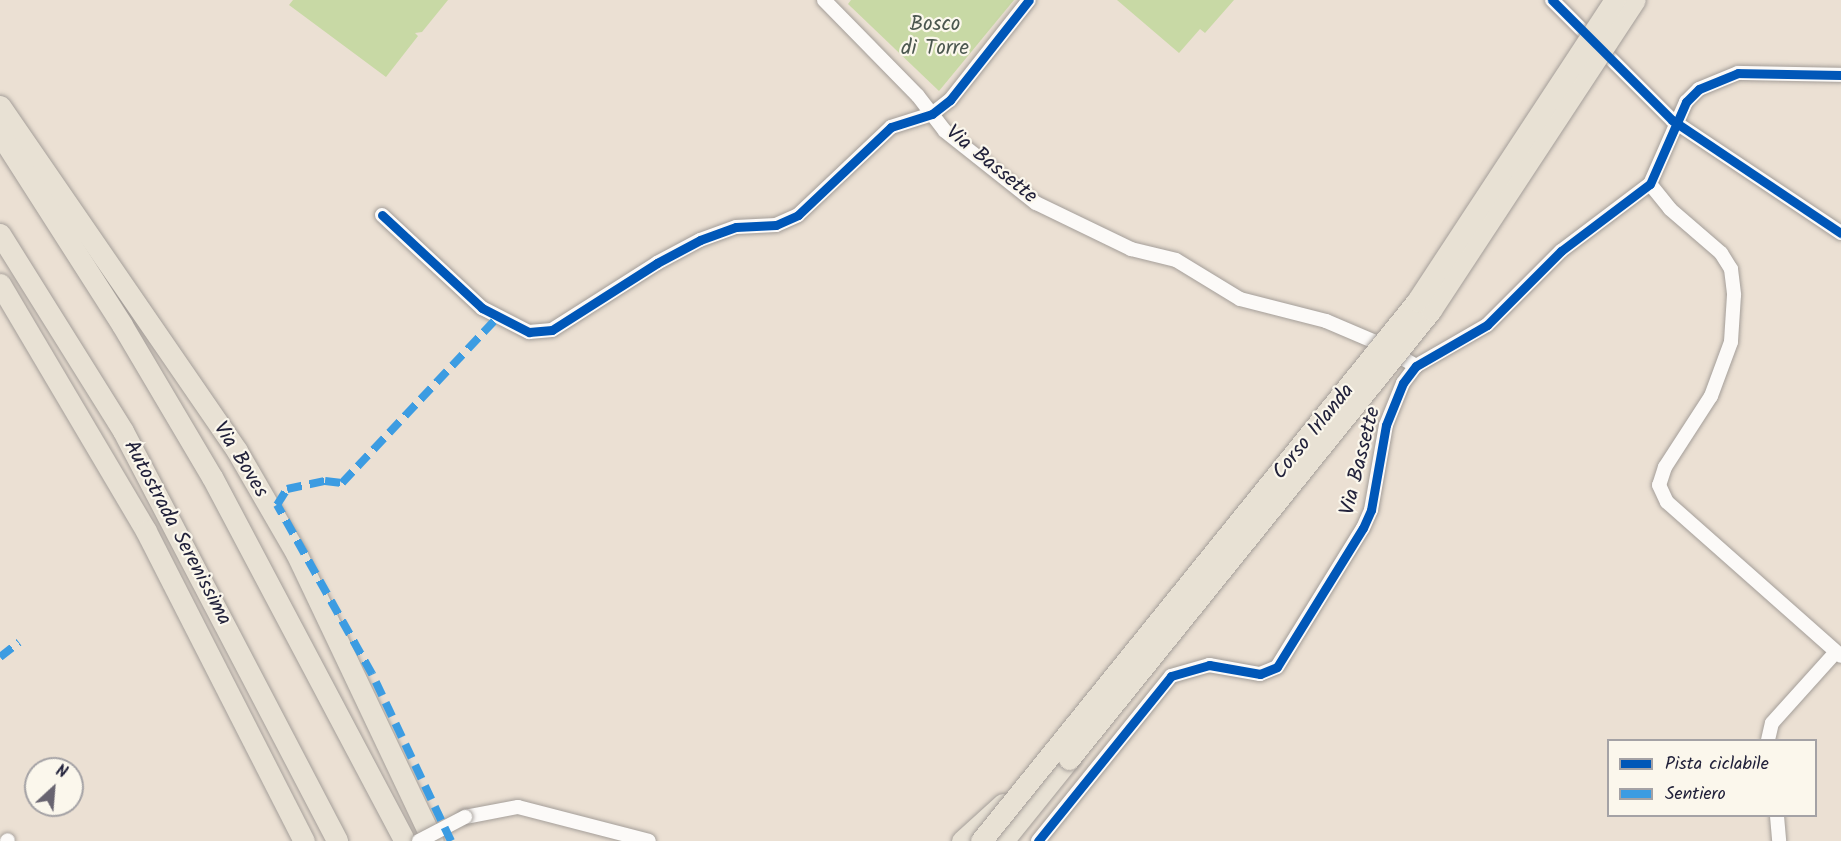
<!DOCTYPE html>
<html>
<head>
<meta charset="utf-8">
<style>
	body { margin:0 }
	#map { position:relative; width:1841px; height:841px; overflow:hidden; background:#ebe0d3; font-family:Kalam,sans-serif }
	div>[style] { position:absolute }
	.green>* { inset:0; background:#c8d9a5 }
	.roads { filter:drop-shadow(0 0 2px #a49e99) drop-shadow(0 0 2px #a49e99) }
	.minor>* { height:14px; margin:-7px; padding:0 7px; transform-origin:7px; border-radius:7px; background:#fcfaf8 }
	.highway>* { height:21px; margin:-10.5px; padding:0 10.5px; transform-origin:10.5px; border-radius:10.5px; background:#e8e1d4 }
	.bridges { filter:drop-shadow(0 0 2px #a49e99) drop-shadow(0 0 2px #a49e99) }
	.minor-bridge>* { height:14px; margin:-7px; padding:0 7px; transform-origin:7px; border-radius:7px; background:#fcfaf8 }
	.highway-bridge>* { height:21px; margin:-10.5px; padding:0 10.5px; transform-origin:10.5px; border-radius:10.5px; background:#e8e1d4 }
	.quiet>* { height:8px; margin-top:-4px; transform-origin:0; background:repeating-linear-gradient(90deg,#3c9ce2 0 15px,transparent 0 23px) }
	.cycleway>* { height:9px; margin:-4.5px; padding:0 4.5px; transform-origin:4.5px; border-radius:4.5px; background:#0057b8 }
	span { translate:-50% -50%; white-space:nowrap; text-align:center; line-height:1.15; -webkit-text-stroke:4.5px #fbf7ec; paint-order:stroke }
	.park-label { font-size:21px; color:#4b574f }
	.street-label { font-size:21px; color:#22223b }
	.legend { position:absolute; left:1607px; top:739px; width:210px; height:78px; box-sizing:border-box; background:#fbf7ec; border:2px solid #a4a2a5; margin:0; padding:8px 10px; list-style:none; font-size:18px; color:#22223b }
	.legend li { display:flex; align-items:center; gap:12px; height:30px }
	.legend b { width:30px; border:2px solid #a4a2a5 }
	.north { position:absolute; left:24px; top:757px; width:60px; height:60px; box-sizing:border-box; background:#fbf7ec; border:2px solid #a4a2a5; border-radius:50%; rotate:26deg; font-size:16px; font-weight:700; line-height:24px; text-align:center; color:#22223b }
	.north::after { content:''; display:block; margin:auto; width:21px; height:27px; background:#686470; clip-path:polygon(50% 0,100% 100%,50% 72%,0 100%) }
</style>
</head>
<body>
<div id="map">
	<div class="green">
		<i style="clip-path:polygon(293px 0,448px 0,422px 32px,415px 33px,418px 36px,386px 77px,289px 5px)"></i>
		<i style="clip-path:polygon(851px 0,1014px 0,939px 91px,848px 4px)"></i>
		<i style="clip-path:polygon(1117px 0,1234px 0,1205px 33px,1200px 29px,1179px 53px)"></i>
	</div>
	<div class="roads">
		<div class="minor">
			<i style="left:824px;top:0;width:134px;rotate:45.6deg"></i>
			<i style="left:918px;top:96px;width:44px;rotate:52.4deg"></i>
			<i style="left:945px;top:131px;width:116px;rotate:38.4deg"></i>
			<i style="left:1036px;top:203px;width:106px;rotate:25.8deg"></i>
			<i style="left:1131px;top:249px;width:46px;rotate:13.7deg"></i>
			<i style="left:1176px;top:260px;width:75px;rotate:31.4deg"></i>
			<i style="left:1240px;top:299px;width:89px;rotate:14.3deg"></i>
			<i style="left:1326px;top:321px;width:51px;rotate:23.1deg"></i>
			<i style="left:1373px;top:341px;width:50px;rotate:30.2deg"></i>
			<i style="left:1552px;top:0;width:170px;rotate:45deg"></i>
			<i style="left:1672px;top:120px;width:203px;rotate:33.8deg"></i>
			<i style="left:1650px;top:184px;width:32px;rotate:51deg"></i>
			<i style="left:1670px;top:209px;width:67px;rotate:40.8deg"></i>
			<i style="left:1721px;top:253px;width:19px;rotate:58deg"></i>
			<i style="left:1731px;top:269px;width:26px;rotate:83deg"></i>
			<i style="left:1734px;top:295px;width:47px;rotate:93.7deg"></i>
			<i style="left:1731px;top:342px;width:58px;rotate:110.3deg"></i>
			<i style="left:1711px;top:396px;width:85px;rotate:122.9deg"></i>
			<i style="left:1665px;top:467px;width:19px;rotate:108deg"></i>
			<i style="left:1659px;top:485px;width:19px;rotate:65deg"></i>
			<i style="left:1667px;top:502px;width:232px;rotate:41.5deg"></i>
			<i style="left:382px;top:215px;width:137px;rotate:42.9deg"></i>
			<i style="left:482px;top:308px;width:53px;rotate:27.1deg"></i>
			<i style="left:529px;top:332px;width:23px;rotate:-5deg"></i>
			<i style="left:552px;top:330px;width:125px;rotate:-32.5deg"></i>
			<i style="left:657px;top:263px;width:49px;rotate:-28.1deg"></i>
			<i style="left:700px;top:240px;width:38px;rotate:-20deg"></i>
			<i style="left:736px;top:227px;width:40px;rotate:-2.9deg"></i>
			<i style="left:776px;top:225px;width:24px;rotate:-24deg"></i>
			<i style="left:798px;top:215px;width:128px;rotate:-43.4deg"></i>
			<i style="left:891px;top:127px;width:43px;rotate:-17.6deg"></i>
			<i style="left:932px;top:114px;width:23px;rotate:-38deg"></i>
			<i style="left:950px;top:100px;width:127px;rotate:-51.7deg"></i>
			<i style="left:1768px;top:740px;width:17px;rotate:-77deg"></i>
			<i style="left:1772px;top:723px;width:94px;rotate:-48deg"></i>
			<i style="left:1777px;top:816px;width:25px;rotate:85deg"></i>
			<i style="left:465px;top:817px;width:54px;rotate:-10.7deg"></i>
			<i style="left:518px;top:807px;width:135px;rotate:14.5deg"></i>
			<i style="left:7px;top:841px;width:1px;rotate:-45deg"></i>
			<i style="left:1038px;top:841px;width:212px;rotate:-51.1deg"></i>
			<i style="left:1171px;top:676px;width:40px;rotate:-16deg"></i>
			<i style="left:1209px;top:665px;width:52px;rotate:10deg"></i>
			<i style="left:1260px;top:674px;width:18px;rotate:-22deg"></i>
			<i style="left:1277px;top:667px;width:163px;rotate:-58.3deg"></i>
			<i style="left:1363px;top:528px;width:20px;rotate:-66deg"></i>
			<i style="left:1371px;top:510px;width:86px;rotate:-80deg"></i>
			<i style="left:1386px;top:425px;width:45px;rotate:-68deg"></i>
			<i style="left:1403px;top:383px;width:21px;rotate:-53deg"></i>
			<i style="left:1416px;top:366px;width:82px;rotate:-30deg"></i>
			<i style="left:1487px;top:325px;width:105px;rotate:-45deg"></i>
			<i style="left:1561px;top:251px;width:111px;rotate:-37deg"></i>
			<i style="left:1650px;top:184px;width:90px;rotate:-66.3deg"></i>
			<i style="left:1686px;top:102px;width:18px;rotate:-45deg"></i>
			<i style="left:1699px;top:89px;width:42px;rotate:-22.3deg"></i>
			<i style="left:1738px;top:73px;width:103px;rotate:1.1deg"></i>
		</div>
		<div class="highway">
			<i style="left:0;top:106px;width:419px;rotate:55.5deg"></i>
			<i style="left:237px;top:451px;width:118px;rotate:60deg"></i>
			<i style="left:296px;top:553px;width:319px;rotate:64.6deg"></i>
			<i style="left:0;top:134px;width:227px;rotate:57.4deg"></i>
			<i style="left:122px;top:325px;width:177px;rotate:59.4deg"></i>
			<i style="left:212px;top:477px;width:408px;rotate:62.1deg"></i>
			<i style="left:0;top:234px;width:232px;rotate:58deg"></i>
			<i style="left:123px;top:431px;width:462px;rotate:62.4deg"></i>
			<i style="left:0;top:284px;width:287px;rotate:59.4deg"></i>
			<i style="left:146px;top:531px;width:348px;rotate:63deg"></i>
			<i style="left:962px;top:841px;width:55px;rotate:-42.1deg"></i>
			<i style="left:1003px;top:841px;width:105px;rotate:-51.2deg"></i>
		</div>
	</div>
	<div class="bridges">
		<div class="minor-bridge">
			<i style="left:419px;top:841px;width:52px;rotate:-27.6deg"></i>
		</div>
		<div class="highway-bridge">
			<i style="left:1069px;top:759px;width:577px;rotate:-51.12deg"></i>
			<i style="left:1431px;top:310px;width:371px;rotate:-56.7deg"></i>
			<i style="left:981px;top:841px;width:694px;rotate:-51.08deg"></i>
			<i style="left:1417px;top:301px;width:360px;rotate:-56.7deg"></i>
		</div>
	</div>
	<div class="quiet">
		<i style="left:0;top:657px;width:24px;rotate:-38deg"></i>
		<i style="left:451px;top:841px;width:185px;rotate:-115.3deg"></i>
		<i style="left:372px;top:674px;width:194px;rotate:-119.3deg"></i>
		<i style="left:277px;top:505px;width:19px;rotate:-58deg"></i>
		<i style="left:287px;top:489px;width:39px;rotate:-12deg"></i>
		<i style="left:325px;top:481px;width:17px;rotate:7deg"></i>
		<i style="left:342px;top:483px;width:228px;rotate:-46.8deg"></i>
	</div>
	<div class="cycleway">
		<i style="left:1552px;top:0;width:170px;rotate:45deg"></i>
		<i style="left:1672px;top:120px;width:203px;rotate:33.8deg"></i>
		<i style="left:382px;top:215px;width:137px;rotate:42.9deg"></i>
		<i style="left:482px;top:308px;width:53px;rotate:27.1deg"></i>
		<i style="left:529px;top:332px;width:23px;rotate:-5deg"></i>
		<i style="left:552px;top:330px;width:125px;rotate:-32.5deg"></i>
		<i style="left:657px;top:263px;width:49px;rotate:-28.1deg"></i>
		<i style="left:700px;top:240px;width:38px;rotate:-20deg"></i>
		<i style="left:736px;top:227px;width:40px;rotate:-2.9deg"></i>
		<i style="left:776px;top:225px;width:24px;rotate:-24deg"></i>
		<i style="left:798px;top:215px;width:128px;rotate:-43.4deg"></i>
		<i style="left:891px;top:127px;width:43px;rotate:-17.6deg"></i>
		<i style="left:932px;top:114px;width:23px;rotate:-38deg"></i>
		<i style="left:950px;top:100px;width:127px;rotate:-51.7deg"></i>
		<i style="left:1038px;top:841px;width:212px;rotate:-51.1deg"></i>
		<i style="left:1171px;top:676px;width:40px;rotate:-16deg"></i>
		<i style="left:1209px;top:665px;width:52px;rotate:10deg"></i>
		<i style="left:1260px;top:674px;width:18px;rotate:-22deg"></i>
		<i style="left:1277px;top:667px;width:163px;rotate:-58.3deg"></i>
		<i style="left:1363px;top:528px;width:20px;rotate:-66deg"></i>
		<i style="left:1371px;top:510px;width:86px;rotate:-80deg"></i>
		<i style="left:1386px;top:425px;width:45px;rotate:-68deg"></i>
		<i style="left:1403px;top:383px;width:21px;rotate:-53deg"></i>
		<i style="left:1416px;top:366px;width:82px;rotate:-30deg"></i>
		<i style="left:1487px;top:325px;width:105px;rotate:-45deg"></i>
		<i style="left:1561px;top:251px;width:111px;rotate:-37deg"></i>
		<i style="left:1650px;top:184px;width:90px;rotate:-66.3deg"></i>
		<i style="left:1686px;top:102px;width:18px;rotate:-45deg"></i>
		<i style="left:1699px;top:89px;width:42px;rotate:-22.3deg"></i>
		<i style="left:1738px;top:73px;width:103px;rotate:1.1deg"></i>
	</div>
	<div class="park-label">
		<span style="left:935px;top:37px">Bosco<br>di Torre</span>
	</div>
	<div class="street-label">
		<span style="left:991px;top:165px;rotate:39deg">Via Bassette</span>
		<span style="left:1314px;top:432px;rotate:-51deg">Corso Irlanda</span>
		<span style="left:240px;top:460px;rotate:58deg">Via Boves</span>
		<span style="left:1361px;top:461px;rotate:-76deg">Via Bassette</span>
		<span style="left:177px;top:533px;rotate:62deg">Autostrada Serenissima</span>
	</div>
	<ul class="legend">
	<li><b style="height:8px;background:#0057b8"></b>Pista ciclabile</li>
	<li><b style="height:8px;background:#3c9ce2"></b>Sentiero</li>
	</ul>
	<div class="north">N</div>
</div>
</body>
</html>
